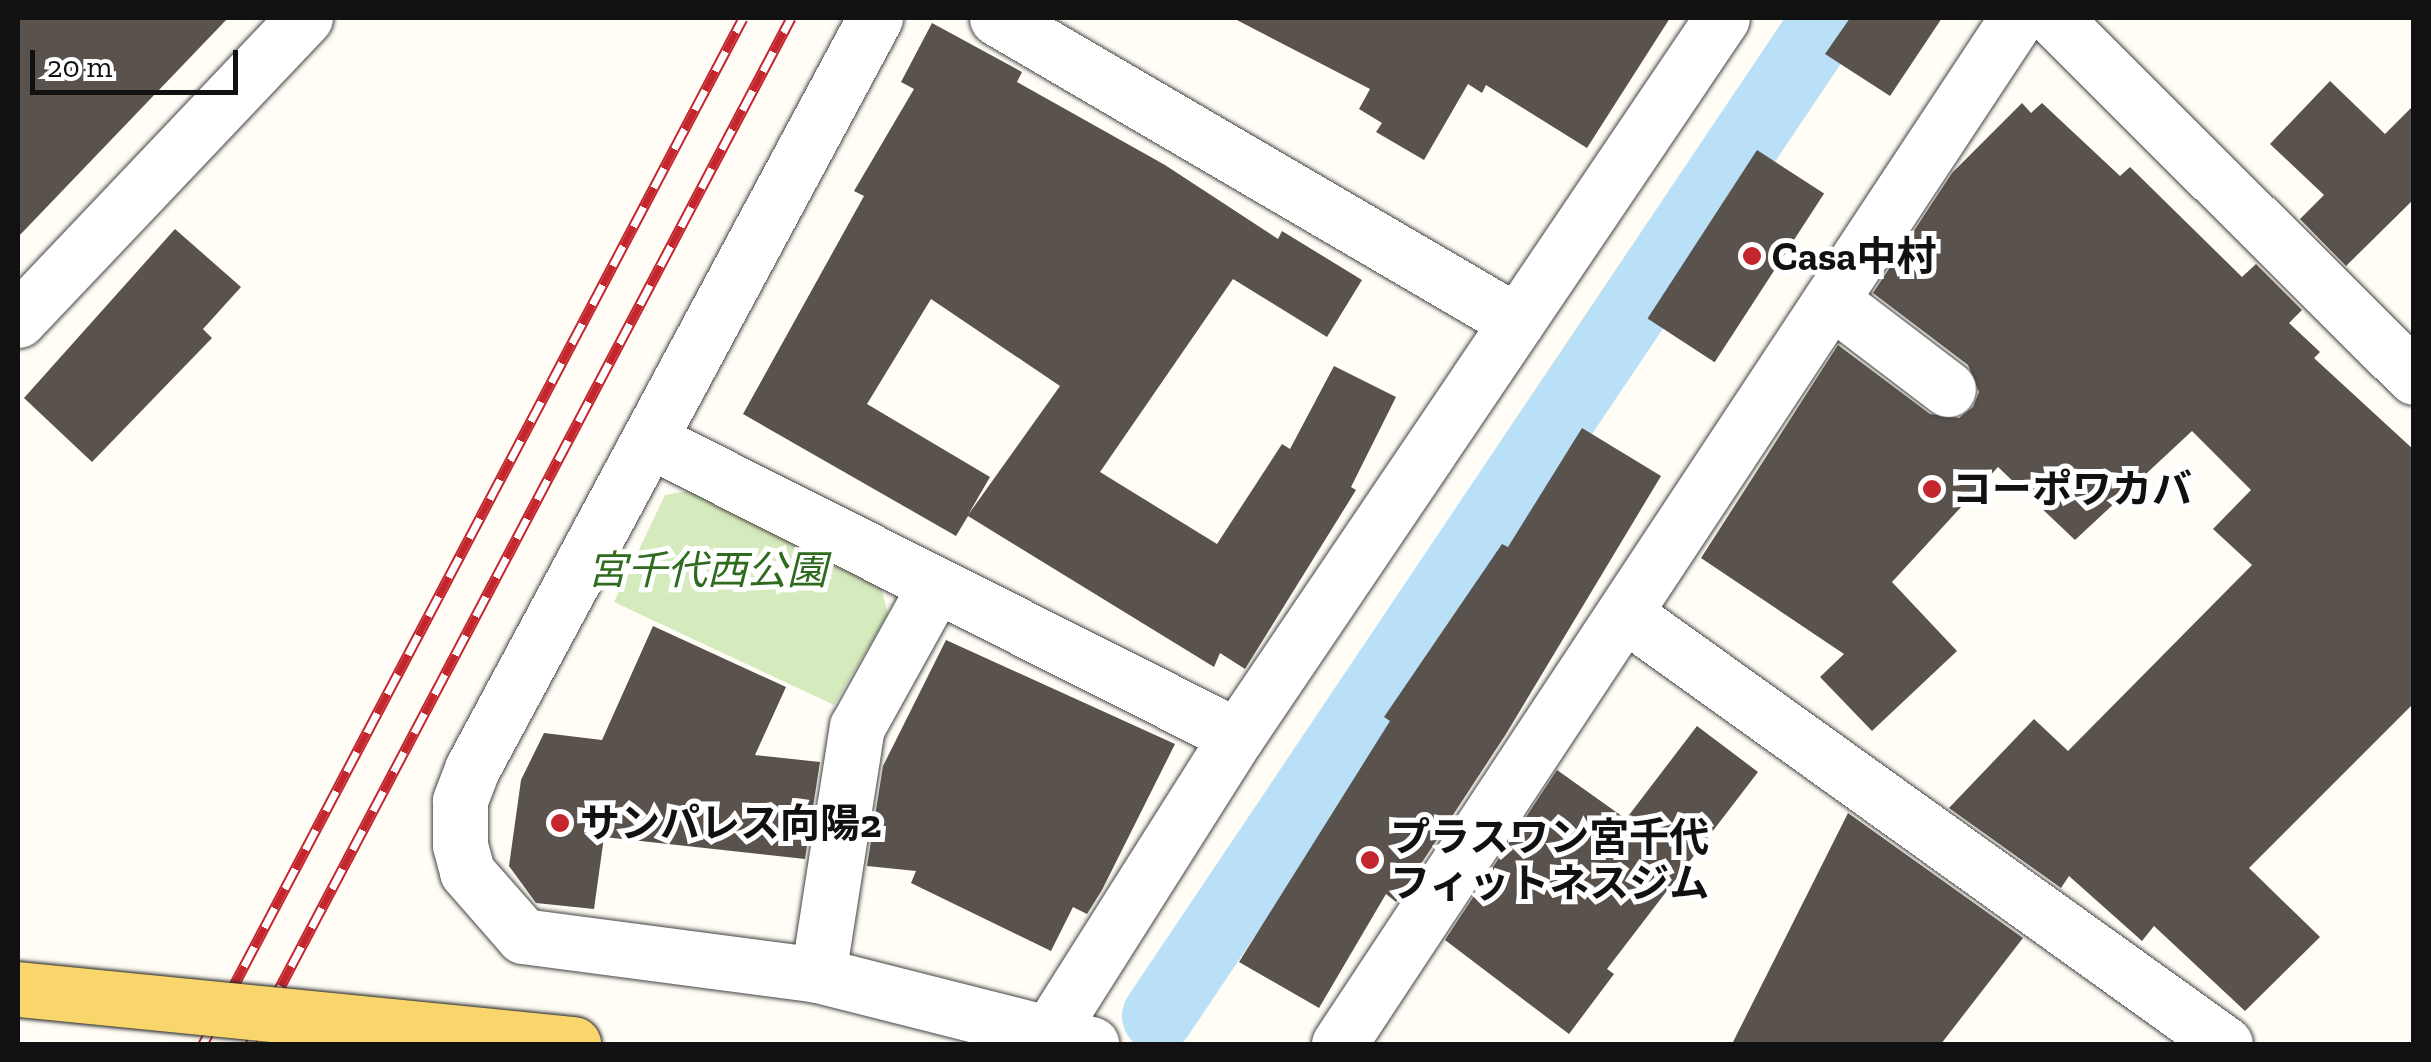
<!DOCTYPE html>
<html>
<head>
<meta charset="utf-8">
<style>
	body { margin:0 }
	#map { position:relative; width:2431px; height:1062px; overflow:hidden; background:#fffdf5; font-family:"Zilla Slab","Noto Sans JP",serif }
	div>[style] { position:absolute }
	.green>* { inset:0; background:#d5ebbd }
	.canal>* { height:72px; margin:-36px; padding:0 36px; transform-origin:36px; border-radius:36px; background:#b9e0f7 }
	.building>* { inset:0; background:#5a524d; transform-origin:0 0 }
	.roads { filter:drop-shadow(0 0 2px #444) drop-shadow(0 0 2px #444) }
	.minor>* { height:55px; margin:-27.5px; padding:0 27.5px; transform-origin:27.5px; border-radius:27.5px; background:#fff }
	.rail>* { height:11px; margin-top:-5.5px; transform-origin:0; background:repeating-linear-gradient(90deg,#fff 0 22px,#c4262e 0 44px); box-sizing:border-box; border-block:2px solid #c4262e }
	.bridges { filter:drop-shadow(0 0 2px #222) drop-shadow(0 0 2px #222) }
	.major-bridge>* { height:55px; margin:-27.5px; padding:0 27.5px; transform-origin:27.5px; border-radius:27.5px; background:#f9d66b }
	.dots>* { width:28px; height:28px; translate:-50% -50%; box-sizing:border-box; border:5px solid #fff; border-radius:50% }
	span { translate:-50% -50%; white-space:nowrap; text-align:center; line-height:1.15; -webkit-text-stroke:10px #fff; paint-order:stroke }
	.poi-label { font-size:40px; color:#111; font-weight:700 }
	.left { translate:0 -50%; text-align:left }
	.park-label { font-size:40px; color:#2f6b1f; font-style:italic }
	.frame { position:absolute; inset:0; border:20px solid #111; pointer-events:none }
	.scale { position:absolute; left:30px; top:50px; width:208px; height:45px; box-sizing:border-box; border:5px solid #111; border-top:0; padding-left:12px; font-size:30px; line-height:35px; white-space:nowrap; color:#111; -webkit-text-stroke:8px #fff; paint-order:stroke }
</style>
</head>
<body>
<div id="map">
	<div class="green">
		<i style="clip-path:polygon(698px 489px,880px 583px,888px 614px,834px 705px,614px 602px,665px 495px)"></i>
	</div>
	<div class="canal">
		<i style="left:1158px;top:1016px;width:1202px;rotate:-56.12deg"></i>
	</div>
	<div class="building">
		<i style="clip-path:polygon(18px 18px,228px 18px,18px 237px)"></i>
		<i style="clip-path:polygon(1233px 18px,1670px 18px,1587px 148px,1486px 85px,1482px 93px,1468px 84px,1424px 160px,1376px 132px,1382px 123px,1359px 109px,1370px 89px)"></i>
		<i style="clip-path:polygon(1850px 18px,1942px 18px,1890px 96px,1825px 54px)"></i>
		<i style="clip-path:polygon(evenodd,932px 23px,1022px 72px,1017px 82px,1165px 165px,1278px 239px,1282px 231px,1362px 280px,1327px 337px,1233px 279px,1100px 472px,1217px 544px,1282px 444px,1290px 449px,1334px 366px,1396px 397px,1351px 487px,1356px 490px,1245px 669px,1220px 653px,1214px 667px,968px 516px,956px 536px,743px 414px,864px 196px,854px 191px,914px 89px,901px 82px,932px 23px,931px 299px,1060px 386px,968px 515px,990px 477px,867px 404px,931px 299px)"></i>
		<i style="clip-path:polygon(2330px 81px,2385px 134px,2414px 105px,2414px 199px,2346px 266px,2300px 219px,2324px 195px,2270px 144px)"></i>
		<i style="clip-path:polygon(2022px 103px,2031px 113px,2042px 103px,2120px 176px,2130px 167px,2242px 277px,2256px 264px,2302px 310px,2289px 323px,2320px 352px,2314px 358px,2414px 450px,2414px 703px,2249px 868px,2320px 937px,2245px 1011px,2154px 926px,2142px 941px,2069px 876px,2061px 888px,1949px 808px,2034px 719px,2068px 751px,2252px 565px,2213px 529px,2251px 490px,2192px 431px,2075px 540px,1998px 467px,1892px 582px,1957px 651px,1872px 731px,1820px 677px,1844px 654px,1701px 558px,1838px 345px,1930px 414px,1959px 418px,1973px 407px,1979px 392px,1968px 365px,1873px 293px,1952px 173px)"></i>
		<i style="left:1757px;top:150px;width:80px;height:201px;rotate:33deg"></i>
		<i style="clip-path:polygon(175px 229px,241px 287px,203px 329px,212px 338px,92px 462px,24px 398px)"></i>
		<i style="clip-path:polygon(1582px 428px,1661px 476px,1506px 734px,1396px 902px,1386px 894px,1319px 1008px,1239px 962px,1390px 721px,1384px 717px,1502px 544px,1508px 547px)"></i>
		<i style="clip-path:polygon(653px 626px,786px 687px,755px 755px,820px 762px,805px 859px,604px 837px,594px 909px,536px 903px,509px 866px,521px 780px,544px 733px,602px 740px)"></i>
		<i style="clip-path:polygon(946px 640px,1175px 744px,1102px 890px,1087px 914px,1073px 907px,1051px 951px,911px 883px,916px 871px,867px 866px,883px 766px)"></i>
		<i style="clip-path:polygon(1697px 726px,1758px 772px,1607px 969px,1614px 974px,1569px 1034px,1445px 940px,1557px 770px,1626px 819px)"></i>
		<i style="clip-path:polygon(1848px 813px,2023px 938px,1941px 1044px,1732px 1044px)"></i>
	</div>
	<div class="roads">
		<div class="minor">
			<i style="left:875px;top:18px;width:852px;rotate:118.22deg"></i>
			<i style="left:472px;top:769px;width:34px;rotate:111deg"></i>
			<i style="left:460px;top:801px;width:44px;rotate:90deg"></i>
			<i style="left:460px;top:845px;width:28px;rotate:75deg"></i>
			<i style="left:467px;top:872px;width:85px;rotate:48.8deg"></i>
			<i style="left:523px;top:936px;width:298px;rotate:7.5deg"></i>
			<i style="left:818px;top:975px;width:282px;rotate:14.2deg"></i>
			<i style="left:997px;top:18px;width:602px;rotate:30.31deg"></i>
			<i style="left:2053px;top:18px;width:509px;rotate:44.84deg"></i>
			<i style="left:1831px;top:300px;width:147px;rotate:37.3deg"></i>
			<i style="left:18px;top:320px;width:417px;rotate:-46.5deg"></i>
			<i style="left:651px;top:441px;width:656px;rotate:26.72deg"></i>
			<i style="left:1625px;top:614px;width:738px;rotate:35.63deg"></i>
			<i style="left:818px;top:975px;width:251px;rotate:-81.1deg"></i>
			<i style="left:857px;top:727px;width:159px;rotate:-61deg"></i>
			<i style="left:1049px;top:1033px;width:352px;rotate:-57.7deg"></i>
			<i style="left:1237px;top:736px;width:866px;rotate:-55.96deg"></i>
			<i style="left:1339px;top:1044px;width:1230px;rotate:-56.54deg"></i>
		</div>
	</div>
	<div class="rail">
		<i style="left:203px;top:1044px;width:1159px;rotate:-62.24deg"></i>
		<i style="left:250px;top:1044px;width:1160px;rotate:-62.2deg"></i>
	</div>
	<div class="bridges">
		<div class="major-bridge">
			<i style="left:18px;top:989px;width:558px;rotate:5.66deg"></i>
		</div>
	</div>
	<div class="dots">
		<i style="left:1752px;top:256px;background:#c4262e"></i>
		<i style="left:1932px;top:489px;background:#c4262e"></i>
		<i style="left:560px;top:823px;background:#c4262e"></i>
		<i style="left:1370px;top:860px;background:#c4262e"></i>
	</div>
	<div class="poi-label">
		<span class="left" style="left:1772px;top:256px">Casa中村</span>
		<span class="left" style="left:1952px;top:489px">コーポワカバ</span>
		<span class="left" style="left:580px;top:823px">サンパレス向陽2</span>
		<span class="left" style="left:1390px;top:860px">プラスワン宮千代<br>フィットネスジム</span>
	</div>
	<div class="park-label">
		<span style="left:707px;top:570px">宮千代西公園</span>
	</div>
	<div class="frame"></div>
	<div class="scale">20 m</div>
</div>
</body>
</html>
